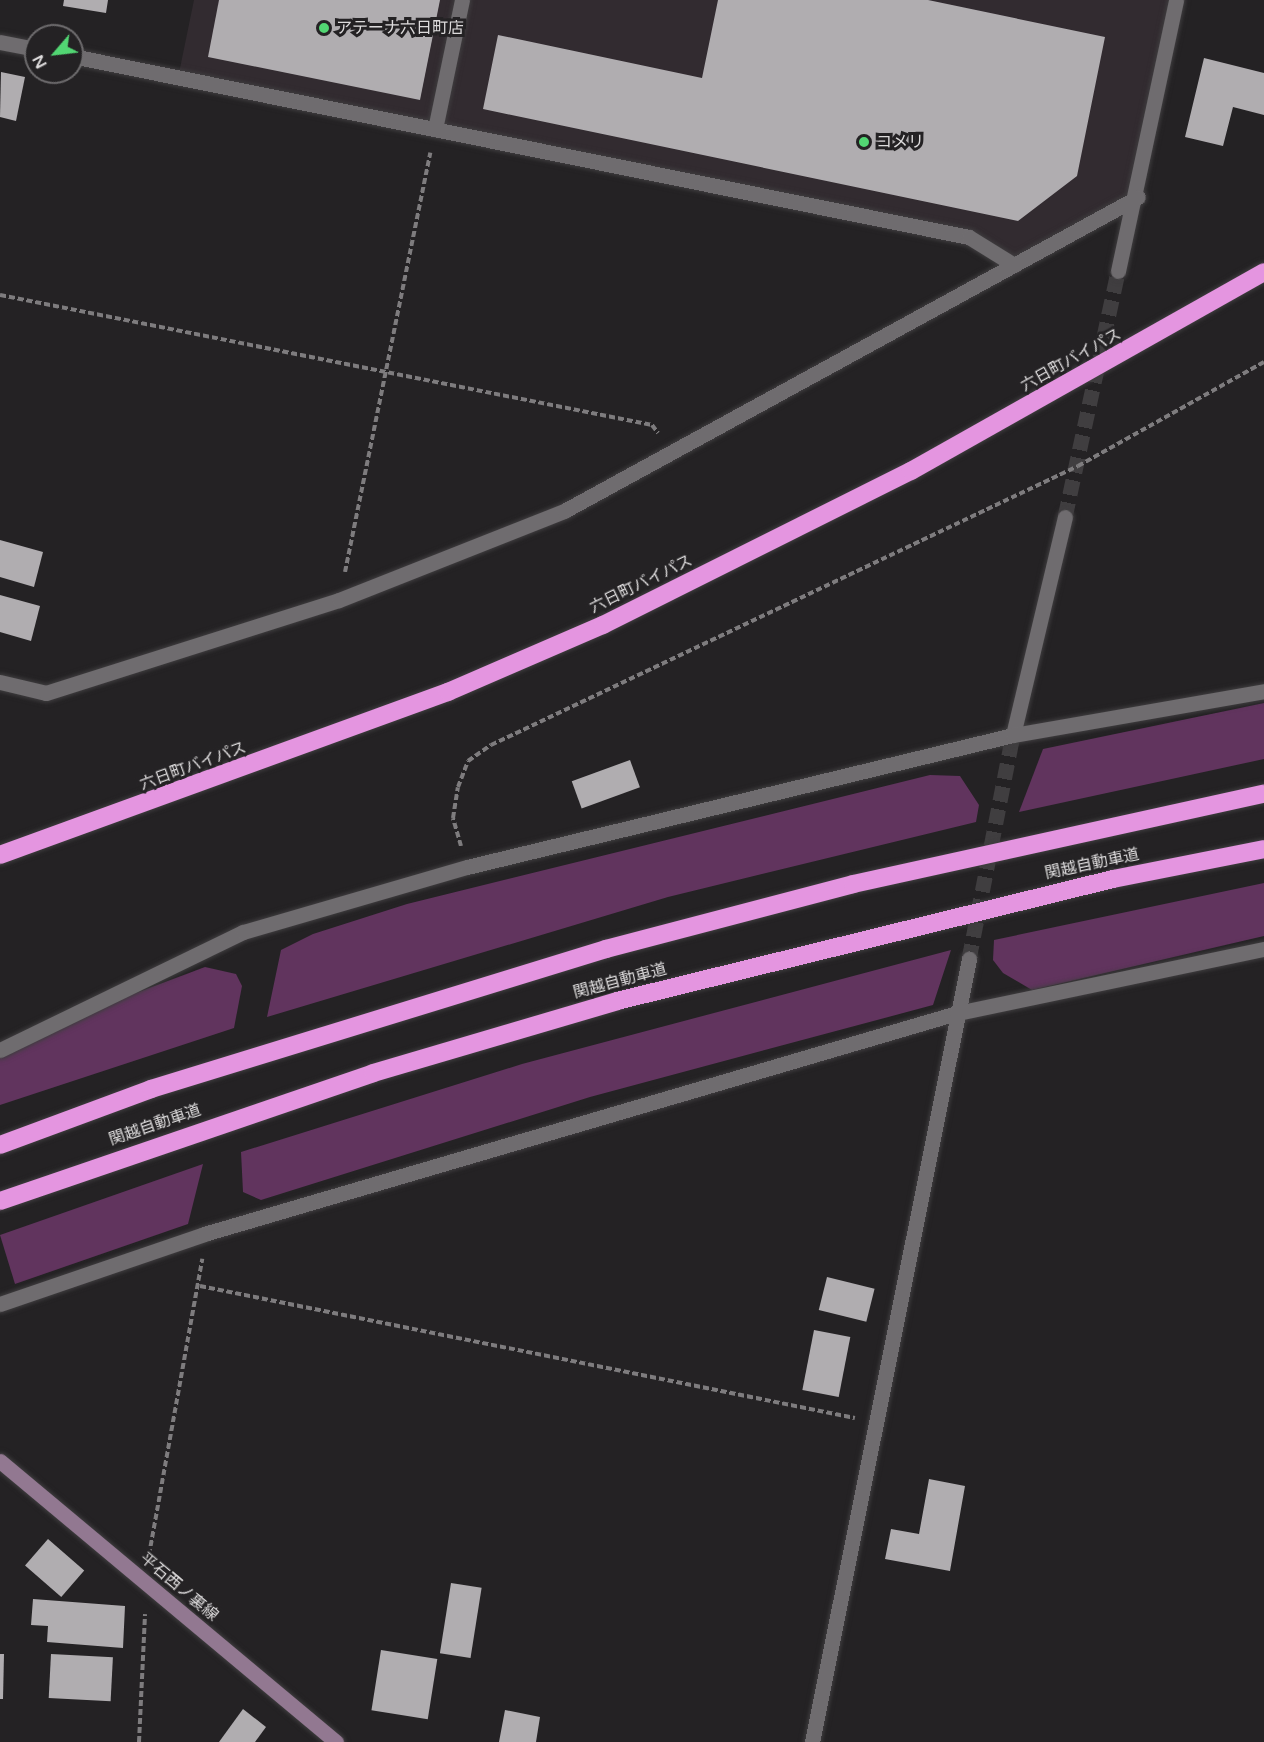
<!DOCTYPE html>
<html>
<head>
<meta charset="utf-8">
<style>
	body { margin:0 }
	#map { position:relative; width:1264px; height:1742px; overflow:hidden; background:#242224; font-family:"Varela Round","Noto Sans JP",sans-serif }
	div>[style] { position:absolute }
	.built>* { inset:0; background:#322b30 }
	.green>* { inset:0; background:#61345e }
	.building>* { inset:0; background:#b0adb0; transform-origin:0 0 }
	.street-tunnel>* { height:15px; margin-top:-7.5px; transform-origin:0; background:repeating-linear-gradient(90deg,#403e40 0 15px,transparent 0 23px) }
	.path>* { height:4px; margin-top:-2px; transform-origin:0; background:repeating-linear-gradient(90deg,#7e7c7e 0 6px,transparent 0 9px) }
	.roads { filter:drop-shadow(0 0 2px #3f3d3f) drop-shadow(0 0 2px #3f3d3f) }
	.lane>* { height:15px; margin:-7.5px; padding:0 7.5px; transform-origin:7.5px; border-radius:7.5px; background:#6f6c6f }
	.street>* { height:15px; margin:-7.5px; padding:0 7.5px; transform-origin:7.5px; border-radius:7.5px; background:#6f6c6f }
	.secondary>* { height:15px; margin:-7.5px; padding:0 7.5px; transform-origin:7.5px; border-radius:7.5px; background:#927891 }
	.highway>* { height:18px; margin:-9px; padding:0 9px; transform-origin:9px; border-radius:9px; background:#e495e0 }
	.dots>* { width:16px; height:16px; translate:-50% -50%; box-sizing:border-box; border:3px solid #242224; border-radius:50% }
	span { translate:-50% -50%; white-space:nowrap; text-align:center; line-height:1.15; -webkit-text-stroke:6px #242224; paint-order:stroke }
	.poi-label { font-size:16px; color:#dddbdc }
	.left { translate:0 -50%; text-align:left }
	.street-label { font-size:16px; color:#dddbdc }
	.north { position:absolute; left:24px; top:24px; width:60px; height:60px; box-sizing:border-box; background:#242224; border:2px solid #6e6c6e; border-radius:50%; rotate:242deg; font-size:16px; font-weight:700; line-height:24px; text-align:center; color:#dddbdc }
	.north::after { content:''; display:block; margin:auto; width:21px; height:27px; background:#52d673; clip-path:polygon(50% 0,100% 100%,50% 72%,0 100%) }
</style>
</head>
<body>
<div id="map">
	<div class="built">
		<i style="clip-path:polygon(194px 0,1176px 0,1138px 197px,1014px 265px,969px 237px,178px 78px)"></i>
	</div>
	<div class="green">
		<i style="clip-path:polygon(1264px 703px,1264px 759px,1019px 812px,1043px 749px)"></i>
		<i style="clip-path:polygon(930px 775px,960px 776px,979px 805px,976px 822px,668px 897px,267px 1017px,281px 950px,313px 934px,407px 904px)"></i>
		<i style="clip-path:polygon(1264px 883px,1264px 936px,1032px 990px,1003px 973px,993px 960px,994px 940px)"></i>
		<i style="clip-path:polygon(951px 950px,933px 1005px,590px 1097px,261px 1200px,243px 1192px,241px 1152px,522px 1064px)"></i>
		<i style="clip-path:polygon(205px 967px,236px 974px,242px 986px,234px 1028px,0 1105px,0 1053px,80px 1014px)"></i>
		<i style="clip-path:polygon(203px 1164px,188px 1224px,15px 1284px,0 1235px)"></i>
	</div>
	<div class="building">
		<i style="clip-path:polygon(64px 0,108px 0,106px 13px,63px 6px)"></i>
		<i style="clip-path:polygon(219px 0,440px 0,420px 100px,208px 57px)"></i>
		<i style="clip-path:polygon(718px 0,928px 0,1105px 37px,1077px 176px,1018px 221px,483px 109px,498px 35px,702px 78px)"></i>
		<i style="clip-path:polygon(1204px 58px,1264px 73px,1264px 115px,1233px 107px,1223px 146px,1185px 137px)"></i>
		<i style="clip-path:polygon(1px 72px,25px 77px,16px 121px,0 117px)"></i>
		<i style="clip-path:polygon(0 540px,43px 552px,34px 587px,0 577px)"></i>
		<i style="clip-path:polygon(0 595px,40px 606px,31px 641px,0 632px)"></i>
		<i style="left:630px;top:760px;width:29px;height:62px;rotate:70deg"></i>
		<i style="left:827px;top:1277px;width:49px;height:34px;rotate:14deg"></i>
		<i style="left:814px;top:1330px;width:37px;height:61px;rotate:11deg"></i>
		<i style="clip-path:polygon(929px 1479px,965px 1486px,950px 1571px,885px 1559px,891px 1529px,919px 1534px)"></i>
		<i style="left:48px;top:1539px;width:48px;height:35px;rotate:41deg"></i>
		<i style="left:451px;top:1583px;width:31px;height:71px;rotate:9deg"></i>
		<i style="clip-path:polygon(33px 1599px,125px 1606px,123px 1648px,47px 1642px,48px 1626px,31px 1625px)"></i>
		<i style="left:381px;top:1650px;width:57px;height:61px;rotate:9deg"></i>
		<i style="clip-path:polygon(0 1654px,4px 1654px,3px 1699px,0 1699px)"></i>
		<i style="left:51px;top:1654px;width:62px;height:44px;rotate:3deg"></i>
		<i style="clip-path:polygon(243px 1709px,266px 1727px,255px 1742px,219px 1742px)"></i>
		<i style="clip-path:polygon(505px 1710px,540px 1717px,536px 1742px,499px 1742px)"></i>
	</div>
	<div class="street-tunnel">
		<i style="left:1065px;top:517px;width:252px;rotate:-77.8deg"></i>
		<i style="left:969px;top:959px;width:228px;rotate:-78.9deg"></i>
	</div>
	<div class="path">
		<i style="left:0;top:295px;width:665px;rotate:11.28deg"></i>
		<i style="left:652px;top:425px;width:10px;rotate:53deg"></i>
		<i style="left:345px;top:572px;width:428px;rotate:-78.5deg"></i>
		<i style="left:461px;top:846px;width:29px;rotate:-106deg"></i>
		<i style="left:453px;top:818px;width:31px;rotate:-81deg"></i>
		<i style="left:458px;top:787px;width:28px;rotate:-69deg"></i>
		<i style="left:468px;top:761px;width:28px;rotate:-35deg"></i>
		<i style="left:491px;top:745px;width:650px;rotate:-25.42deg"></i>
		<i style="left:1078px;top:466px;width:213px;rotate:-29.2deg"></i>
		<i style="left:200px;top:1286px;width:668px;rotate:11.39deg"></i>
		<i style="left:149px;top:1555px;width:301px;rotate:-79.8deg"></i>
		<i style="left:139px;top:1742px;width:128px;rotate:-87.3deg"></i>
	</div>
	<div class="roads">
		<div class="lane">
			<i style="left:435px;top:129px;width:132px;rotate:-78.2deg"></i>
		</div>
		<div class="street">
			<i style="left:0;top:42px;width:37px;rotate:11deg"></i>
			<i style="left:72px;top:56px;width:915px;rotate:11.41deg"></i>
			<i style="left:969px;top:237px;width:53px;rotate:31.9deg"></i>
			<i style="left:1118px;top:271px;width:277px;rotate:-77.9deg"></i>
			<i style="left:0;top:682px;width:47px;rotate:13.4deg"></i>
			<i style="left:46px;top:693px;width:307px;rotate:-17.6deg"></i>
			<i style="left:339px;top:600px;width:242px;rotate:-21.6deg"></i>
			<i style="left:564px;top:511px;width:654px;rotate:-28.68deg"></i>
			<i style="left:1013px;top:735px;width:224px;rotate:-76.6deg"></i>
			<i style="left:0;top:1050px;width:270px;rotate:-25.9deg"></i>
			<i style="left:243px;top:932px;width:233px;rotate:-16.2deg"></i>
			<i style="left:467px;top:867px;width:562px;rotate:-13.59deg"></i>
			<i style="left:1013px;top:735px;width:255px;rotate:-9.9deg"></i>
			<i style="left:0;top:1304px;width:216px;rotate:-18.9deg"></i>
			<i style="left:204px;top:1234px;width:785px;rotate:-16.36deg"></i>
			<i style="left:957px;top:1013px;width:314px;rotate:-11.8deg"></i>
			<i style="left:812px;top:1742px;width:799px;rotate:-78.66deg"></i>
		</div>
		<div class="secondary">
			<i style="left:0;top:1461px;width:438px;rotate:39.9deg"></i>
		</div>
		<div class="highway">
			<i style="left:0;top:855px;width:477px;rotate:-20deg"></i>
			<i style="left:448px;top:692px;width:169px;rotate:-23.4deg"></i>
			<i style="left:603px;top:625px;width:344px;rotate:-26.6deg"></i>
			<i style="left:911px;top:471px;width:405px;rotate:-29.4deg"></i>
			<i style="left:0;top:1145px;width:161px;rotate:-20.3deg"></i>
			<i style="left:151px;top:1089px;width:476px;rotate:-17.1deg"></i>
			<i style="left:606px;top:949px;width:255px;rotate:-14.7deg"></i>
			<i style="left:853px;top:884px;width:421px;rotate:-12.4deg"></i>
			<i style="left:0;top:1201px;width:394px;rotate:-18.9deg"></i>
			<i style="left:373px;top:1073px;width:254px;rotate:-16.4deg"></i>
			<i style="left:617px;top:1001px;width:511px;rotate:-13.82deg"></i>
			<i style="left:1113px;top:879px;width:154px;rotate:-11.2deg"></i>
		</div>
	</div>
	<div class="dots">
		<i style="left:324px;top:28px;background:#52d673"></i>
		<i style="left:864px;top:142px;background:#52d673"></i>
	</div>
	<div class="poi-label">
		<span class="left" style="left:336px;top:28px">アテーナ六日町店</span>
		<span class="left" style="left:876px;top:142px">コメリ</span>
	</div>
	<div class="street-label">
		<span style="left:1071px;top:360px;rotate:-29deg">六日町バイパス</span>
		<span style="left:641px;top:584px;rotate:-26deg">六日町バイパス</span>
		<span style="left:193px;top:766px;rotate:-20deg">六日町バイパス</span>
		<span style="left:1092px;top:864px;rotate:-12deg">関越自動車道</span>
		<span style="left:620px;top:981px;rotate:-15deg">関越自動車道</span>
		<span style="left:155px;top:1125px;rotate:-19deg">関越自動車道</span>
		<span style="left:179px;top:1587px;rotate:40deg">平石西ノ裏線</span>
	</div>
	<div class="north">N</div>
</div>
</body>
</html>
